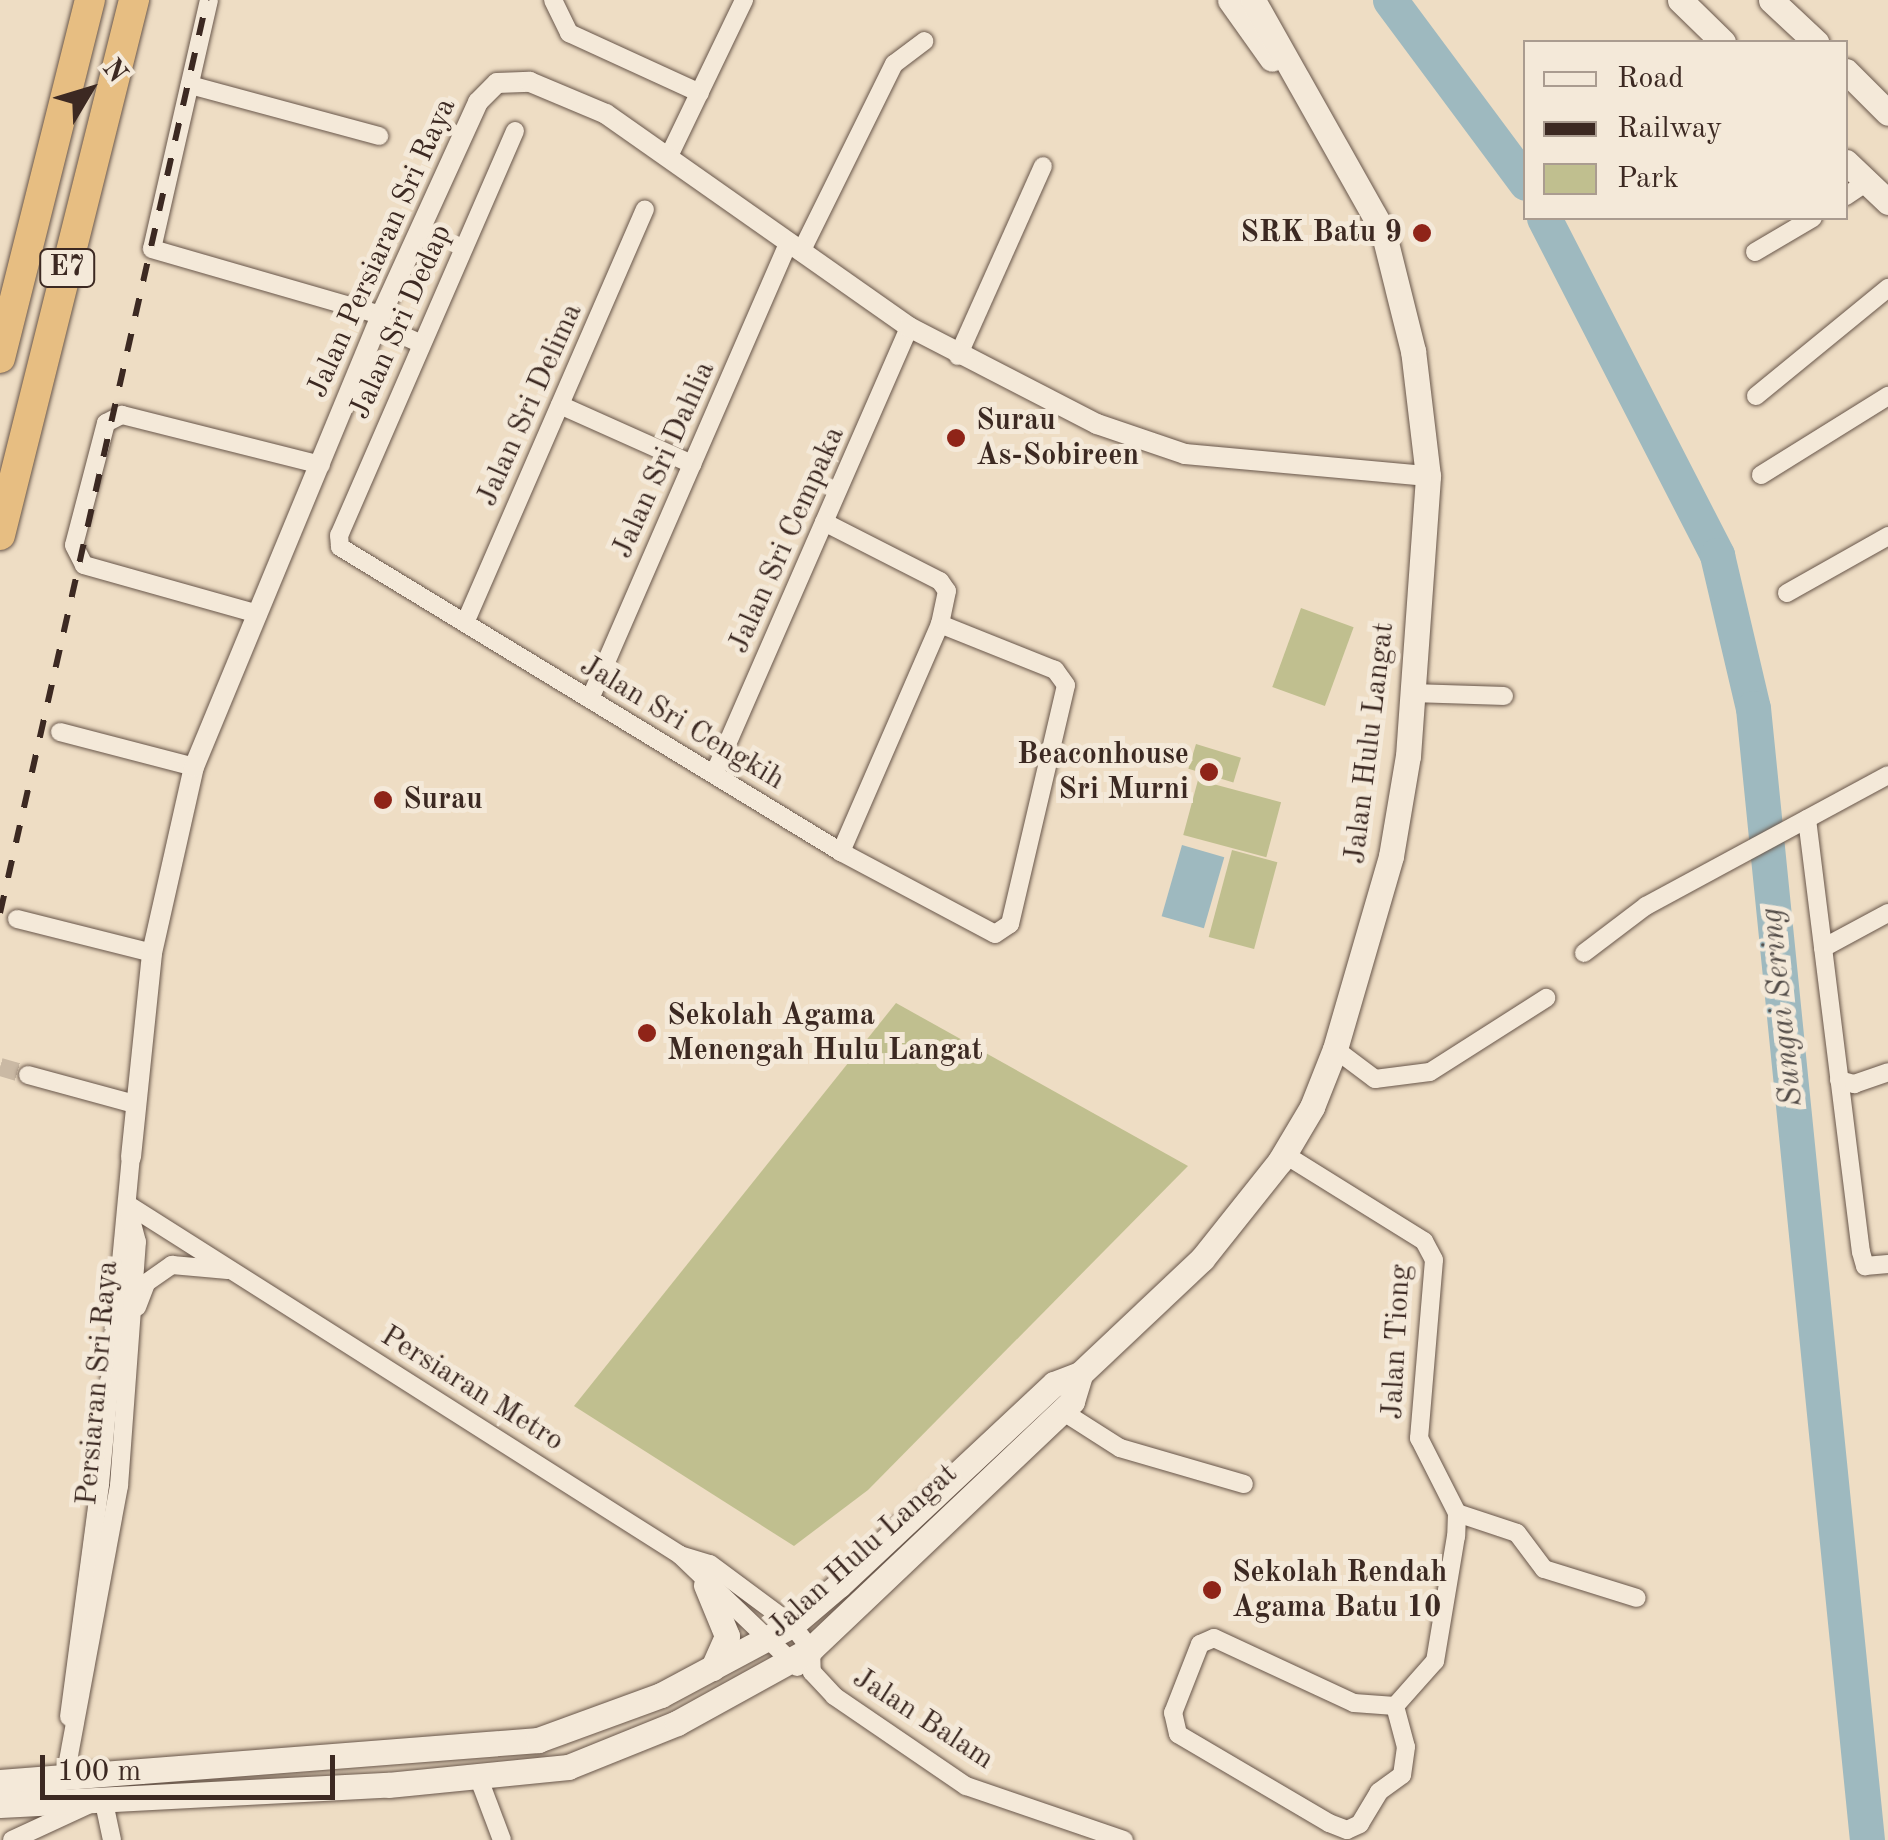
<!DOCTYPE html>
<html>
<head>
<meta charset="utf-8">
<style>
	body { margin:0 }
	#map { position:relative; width:1888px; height:1840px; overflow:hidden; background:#eeddc4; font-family:"Old Standard TT",serif }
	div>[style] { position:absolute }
	.green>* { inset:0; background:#c0bf8f; transform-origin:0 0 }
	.water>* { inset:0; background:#9eb9bf; transform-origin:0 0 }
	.river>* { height:35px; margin:-17.5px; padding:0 17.5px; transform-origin:17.5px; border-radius:17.5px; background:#9eb9bf }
	.minor-tunnel>* { height:18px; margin-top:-9px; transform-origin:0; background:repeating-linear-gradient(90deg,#cab9a4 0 18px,transparent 0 27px) }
	.roads { filter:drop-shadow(0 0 2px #68564a) drop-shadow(0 0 2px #68564a) }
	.minor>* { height:18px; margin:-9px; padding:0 9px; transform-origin:9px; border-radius:9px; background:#f4e9d9 }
	.tertiary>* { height:20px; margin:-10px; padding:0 10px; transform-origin:10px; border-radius:10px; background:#f4e9d9 }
	.secondary>* { height:25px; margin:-12.5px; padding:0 12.5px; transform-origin:12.5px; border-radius:12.5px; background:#f4e9d9 }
	.motorway>* { height:30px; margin:-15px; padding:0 15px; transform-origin:15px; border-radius:15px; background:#e7be82 }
	.rail>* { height:6px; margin-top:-3px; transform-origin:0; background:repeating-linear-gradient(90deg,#3c2922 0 18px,transparent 0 36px) }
	.dots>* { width:28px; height:28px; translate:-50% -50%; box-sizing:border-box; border:5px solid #f4e9d9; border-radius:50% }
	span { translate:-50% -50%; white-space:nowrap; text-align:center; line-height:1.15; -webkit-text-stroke:10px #f4e9d9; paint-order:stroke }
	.shield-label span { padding:2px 8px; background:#f4e9d9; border:2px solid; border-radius:8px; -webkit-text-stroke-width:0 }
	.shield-label { font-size:28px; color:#3c2922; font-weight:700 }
	.poi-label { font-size:30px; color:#3c2922; font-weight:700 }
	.right { translate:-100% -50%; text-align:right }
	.left { translate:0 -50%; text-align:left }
	.street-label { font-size:30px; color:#3c2922 }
	.water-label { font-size:32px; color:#544d49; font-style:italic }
	.legend { position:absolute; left:1523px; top:40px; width:325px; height:180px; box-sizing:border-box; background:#f4e9d9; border:2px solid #aa9c90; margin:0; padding:12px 18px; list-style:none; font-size:30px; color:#3c2922 }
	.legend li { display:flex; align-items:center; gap:20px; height:50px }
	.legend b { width:50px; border:2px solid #aa9c90 }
	.north { position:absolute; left:40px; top:40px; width:100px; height:100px; -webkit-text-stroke:8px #f4e9d9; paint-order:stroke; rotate:52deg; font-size:28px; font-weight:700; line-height:40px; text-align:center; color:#3c2922 }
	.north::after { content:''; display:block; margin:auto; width:35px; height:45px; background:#3c2922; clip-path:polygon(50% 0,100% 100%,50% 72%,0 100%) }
	.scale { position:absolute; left:40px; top:1755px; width:295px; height:45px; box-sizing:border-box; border:5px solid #3c2922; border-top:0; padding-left:12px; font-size:30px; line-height:35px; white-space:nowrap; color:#3c2922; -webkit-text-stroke:8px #f4e9d9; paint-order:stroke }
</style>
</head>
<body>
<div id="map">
	<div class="green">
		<i style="left:1301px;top:608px;width:56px;height:84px;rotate:20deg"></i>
		<i style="left:1196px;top:744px;width:47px;height:26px;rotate:17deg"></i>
		<i style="left:1198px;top:780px;width:86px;height:57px;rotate:15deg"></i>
		<i style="left:1232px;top:850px;width:47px;height:90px;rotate:15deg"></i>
		<i style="clip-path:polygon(896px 1003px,1188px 1166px,868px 1490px,794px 1546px,574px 1406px)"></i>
	</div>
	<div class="water">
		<i style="left:1182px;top:845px;width:44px;height:74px;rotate:16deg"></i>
	</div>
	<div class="river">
		<i style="left:1390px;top:0;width:228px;rotate:53.4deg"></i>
		<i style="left:1544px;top:218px;width:379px;rotate:62.8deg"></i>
		<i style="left:1717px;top:555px;width:157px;rotate:76.8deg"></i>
		<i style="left:1753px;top:708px;width:1138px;rotate:84.25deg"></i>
	</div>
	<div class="minor-tunnel">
		<i style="left:0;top:1067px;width:29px;rotate:16deg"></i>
	</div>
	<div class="roads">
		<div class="minor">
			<i style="left:209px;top:0;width:255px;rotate:102.9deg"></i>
			<i style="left:152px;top:249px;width:238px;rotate:16.1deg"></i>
			<i style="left:553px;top:0;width:37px;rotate:64deg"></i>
			<i style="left:569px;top:33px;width:144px;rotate:24.6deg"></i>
			<i style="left:190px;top:85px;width:196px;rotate:15.1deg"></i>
			<i style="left:515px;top:131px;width:441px;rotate:113.5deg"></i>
			<i style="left:339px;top:535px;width:12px;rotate:85deg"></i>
			<i style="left:340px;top:547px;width:587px;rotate:31.33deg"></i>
			<i style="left:841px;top:852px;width:174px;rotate:28deg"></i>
			<i style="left:995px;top:934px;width:18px;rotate:-34deg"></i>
			<i style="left:1010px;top:924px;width:245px;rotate:-76.8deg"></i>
			<i style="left:1066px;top:685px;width:19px;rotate:-126deg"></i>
			<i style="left:1055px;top:670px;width:124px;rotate:-158.2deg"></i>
			<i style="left:669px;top:156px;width:173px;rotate:-64.3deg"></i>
			<i style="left:1846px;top:196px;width:25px;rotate:-34deg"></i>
			<i style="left:801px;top:252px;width:210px;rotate:-63.7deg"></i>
			<i style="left:894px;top:64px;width:38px;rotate:-37deg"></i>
			<i style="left:1755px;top:252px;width:67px;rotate:-30.4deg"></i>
			<i style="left:377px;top:324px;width:49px;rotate:24deg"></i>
			<i style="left:958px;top:356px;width:208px;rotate:-65.9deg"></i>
			<i style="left:1756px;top:396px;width:171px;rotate:-39.3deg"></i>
			<i style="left:560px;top:405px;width:145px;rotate:24.1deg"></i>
			<i style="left:1761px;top:475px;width:150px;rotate:-31.9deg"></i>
			<i style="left:824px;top:522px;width:130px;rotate:27deg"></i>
			<i style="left:940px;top:581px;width:12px;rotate:55deg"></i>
			<i style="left:947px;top:591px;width:34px;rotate:102deg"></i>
			<i style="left:940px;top:624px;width:249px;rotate:113.5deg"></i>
			<i style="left:1787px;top:593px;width:116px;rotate:-29.4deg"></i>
			<i style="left:258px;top:614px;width:181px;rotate:-164.3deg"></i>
			<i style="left:84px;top:565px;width:22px;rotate:-117deg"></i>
			<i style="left:74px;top:545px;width:126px;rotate:-75.3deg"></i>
			<i style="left:106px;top:423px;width:18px;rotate:-27deg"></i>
			<i style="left:122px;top:415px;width:205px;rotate:14.1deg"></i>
			<i style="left:465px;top:623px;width:451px;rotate:-66.5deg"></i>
			<i style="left:1413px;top:693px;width:91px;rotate:1.9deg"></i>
			<i style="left:590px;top:699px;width:498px;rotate:-66.5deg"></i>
			<i style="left:60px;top:732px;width:138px;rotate:14.6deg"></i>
			<i style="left:714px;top:774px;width:488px;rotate:-66.4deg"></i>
			<i style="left:1807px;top:819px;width:436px;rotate:82.9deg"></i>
			<i style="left:1861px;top:1252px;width:15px;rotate:74deg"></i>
			<i style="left:1865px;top:1266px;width:23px;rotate:-5deg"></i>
			<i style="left:17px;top:919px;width:139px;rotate:14.1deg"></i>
			<i style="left:1823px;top:948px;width:74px;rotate:-28.3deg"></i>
			<i style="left:1584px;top:953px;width:78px;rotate:-37.2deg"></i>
			<i style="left:1646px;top:906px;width:275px;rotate:-28.4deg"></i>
			<i style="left:1335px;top:1049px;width:50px;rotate:36.9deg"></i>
			<i style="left:1375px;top:1079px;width:55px;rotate:-7.3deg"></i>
			<i style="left:1430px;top:1072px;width:138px;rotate:-32.5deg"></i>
			<i style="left:28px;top:1075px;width:111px;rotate:15.2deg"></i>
			<i style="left:1839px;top:1080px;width:16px;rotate:15deg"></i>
			<i style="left:1854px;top:1084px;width:36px;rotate:-19deg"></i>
			<i style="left:1284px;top:1154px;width:165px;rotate:31.9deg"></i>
			<i style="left:1424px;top:1241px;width:21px;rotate:62deg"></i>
			<i style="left:1434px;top:1260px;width:179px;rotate:94.8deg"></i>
			<i style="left:1419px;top:1438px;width:84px;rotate:63.1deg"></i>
			<i style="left:1457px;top:1513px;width:23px;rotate:92deg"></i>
			<i style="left:1456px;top:1536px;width:127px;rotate:99.5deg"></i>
			<i style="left:1435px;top:1661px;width:60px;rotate:131.6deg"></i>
			<i style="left:127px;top:1204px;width:655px;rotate:32.4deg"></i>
			<i style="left:680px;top:1555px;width:31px;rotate:17deg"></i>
			<i style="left:710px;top:1564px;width:102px;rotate:36.6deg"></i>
			<i style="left:792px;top:1625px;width:31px;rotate:52deg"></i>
			<i style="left:811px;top:1649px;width:23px;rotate:88deg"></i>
			<i style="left:137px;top:1307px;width:26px;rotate:-69deg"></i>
			<i style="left:146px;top:1283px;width:32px;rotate:-35deg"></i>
			<i style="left:172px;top:1265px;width:56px;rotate:5.1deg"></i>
			<i style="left:1062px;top:1411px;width:69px;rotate:32.5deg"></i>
			<i style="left:1120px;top:1448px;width:129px;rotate:16.2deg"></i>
			<i style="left:1457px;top:1513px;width:63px;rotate:18.4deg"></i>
			<i style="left:1517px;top:1533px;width:45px;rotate:53.1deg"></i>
			<i style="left:1544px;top:1569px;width:97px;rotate:17.3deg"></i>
			<i style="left:680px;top:1555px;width:162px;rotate:43.7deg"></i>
			<i style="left:1214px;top:1638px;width:154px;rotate:24.9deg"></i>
			<i style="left:1354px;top:1703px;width:41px;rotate:4.2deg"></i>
			<i style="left:1395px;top:1706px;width:42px;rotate:75deg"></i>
			<i style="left:1406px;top:1747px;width:28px;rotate:98deg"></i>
			<i style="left:1402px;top:1775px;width:29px;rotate:144deg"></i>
			<i style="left:1379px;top:1792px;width:37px;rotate:121deg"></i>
			<i style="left:1360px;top:1824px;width:14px;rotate:155deg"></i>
			<i style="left:1347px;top:1830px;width:19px;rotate:-159deg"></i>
			<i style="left:1329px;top:1823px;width:175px;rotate:-149.5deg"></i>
			<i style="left:1178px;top:1734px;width:22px;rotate:-103deg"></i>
			<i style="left:1173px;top:1713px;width:74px;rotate:-68.6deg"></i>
			<i style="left:1200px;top:1644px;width:15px;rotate:-23deg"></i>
			<i style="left:812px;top:1672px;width:33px;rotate:47deg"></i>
			<i style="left:834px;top:1696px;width:160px;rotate:34.3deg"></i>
			<i style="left:966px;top:1786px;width:167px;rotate:18.9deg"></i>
			<i style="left:69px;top:1717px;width:235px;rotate:-82.4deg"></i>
			<i style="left:100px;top:1484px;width:328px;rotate:-84.6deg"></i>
			<i style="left:65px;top:1777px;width:296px;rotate:-79.5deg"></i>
			<i style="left:119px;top:1486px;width:245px;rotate:-85.8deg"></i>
			<i style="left:137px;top:1242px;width:39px;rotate:-105deg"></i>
			<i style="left:479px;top:1779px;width:65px;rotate:69.3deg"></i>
			<i style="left:12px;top:1840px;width:100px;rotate:-24.8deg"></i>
			<i style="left:103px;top:1798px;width:43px;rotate:77.9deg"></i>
		</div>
		<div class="tertiary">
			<i style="left:131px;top:1157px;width:205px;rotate:-84.1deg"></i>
			<i style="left:152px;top:953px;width:191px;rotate:-77.3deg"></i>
			<i style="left:194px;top:767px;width:489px;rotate:-67.5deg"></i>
			<i style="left:381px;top:315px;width:234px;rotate:-65.5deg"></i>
			<i style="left:478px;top:102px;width:27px;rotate:-45deg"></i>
			<i style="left:497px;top:83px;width:33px;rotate:-2deg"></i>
			<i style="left:530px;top:82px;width:82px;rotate:22.8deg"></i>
			<i style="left:606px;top:114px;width:370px;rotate:35.1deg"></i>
			<i style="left:909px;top:327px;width:212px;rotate:27.3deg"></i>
			<i style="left:1097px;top:424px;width:93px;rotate:18.8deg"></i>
			<i style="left:1185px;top:454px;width:244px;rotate:5.2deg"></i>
		</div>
		<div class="secondary">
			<i style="left:1230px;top:0;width:72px;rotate:54.6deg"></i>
			<i style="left:1680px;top:0;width:60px;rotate:44.3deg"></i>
			<i style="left:1771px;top:0;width:62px;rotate:43deg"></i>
			<i style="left:1846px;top:71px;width:59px;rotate:45deg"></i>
			<i style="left:1846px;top:162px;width:58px;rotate:43.6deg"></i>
			<i style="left:706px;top:1585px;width:55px;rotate:67.6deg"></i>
			<i style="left:727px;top:1636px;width:35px;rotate:114deg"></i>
			<i style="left:0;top:1782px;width:540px;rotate:-4.46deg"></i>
			<i style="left:538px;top:1740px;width:131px;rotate:-20.1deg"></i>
			<i style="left:661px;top:1695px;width:149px;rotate:-28.1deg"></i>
			<i style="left:792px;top:1625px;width:62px;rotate:-40.4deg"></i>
			<i style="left:839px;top:1585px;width:294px;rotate:-43.1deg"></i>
			<i style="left:1054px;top:1384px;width:28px;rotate:-21deg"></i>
			<i style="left:1080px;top:1374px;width:168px;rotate:-43.3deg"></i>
			<i style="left:1202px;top:1259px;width:125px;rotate:-51.5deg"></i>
			<i style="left:1280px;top:1161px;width:63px;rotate:-59.3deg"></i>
			<i style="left:1312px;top:1107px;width:62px;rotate:-68.4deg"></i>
			<i style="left:1335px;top:1049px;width:201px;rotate:-73.8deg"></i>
			<i style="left:1391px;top:856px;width:101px;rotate:-80.4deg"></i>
			<i style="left:1408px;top:756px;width:281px;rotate:-85.9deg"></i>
			<i style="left:1428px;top:476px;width:126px;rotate:-96.8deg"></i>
			<i style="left:1413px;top:351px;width:124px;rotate:-104deg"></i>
			<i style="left:1383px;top:231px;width:265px;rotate:-119.4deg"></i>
			<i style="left:0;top:1805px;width:389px;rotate:-3deg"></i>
			<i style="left:388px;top:1785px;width:181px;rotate:-5.7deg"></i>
			<i style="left:568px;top:1767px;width:118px;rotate:-22deg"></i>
			<i style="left:677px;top:1723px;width:153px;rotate:-28.9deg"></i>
			<i style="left:811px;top:1649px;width:360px;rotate:-43.5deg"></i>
			<i style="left:1072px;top:1401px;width:28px;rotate:-73deg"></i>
		</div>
		<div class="motorway">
			<i style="left:0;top:358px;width:369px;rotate:-75.9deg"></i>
			<i style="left:0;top:535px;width:552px;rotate:-75.94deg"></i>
		</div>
	</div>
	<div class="rail">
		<i style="left:0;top:913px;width:936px;rotate:-77.23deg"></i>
	</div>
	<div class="dots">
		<i style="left:1422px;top:233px;background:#8f2418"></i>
		<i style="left:956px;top:438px;background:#8f2418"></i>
		<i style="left:1209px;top:772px;background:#8f2418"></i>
		<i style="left:383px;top:800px;background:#8f2418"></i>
		<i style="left:647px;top:1033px;background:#8f2418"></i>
		<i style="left:1212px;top:1590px;background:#8f2418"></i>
	</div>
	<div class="shield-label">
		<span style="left:67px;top:268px">E7</span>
	</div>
	<div class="poi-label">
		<span class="right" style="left:1402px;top:233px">SRK Batu 9</span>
		<span class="left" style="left:976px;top:438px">Surau<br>As-Sobireen</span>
		<span class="right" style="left:1189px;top:772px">Beaconhouse<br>Sri Murni</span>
		<span class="left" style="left:403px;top:800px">Surau</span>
		<span class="left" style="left:667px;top:1033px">Sekolah Agama<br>Menengah Hulu Langat</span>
		<span class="left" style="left:1232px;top:1590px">Sekolah Rendah<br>Agama Batu 10</span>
	</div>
	<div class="street-label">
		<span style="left:382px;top:248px;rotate:-66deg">Jalan Persiaran Sri Raya</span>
		<span style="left:401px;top:322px;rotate:-66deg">Jalan Sri Dedap</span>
		<span style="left:530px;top:405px;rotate:-66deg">Jalan Sri Delima</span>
		<span style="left:664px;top:460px;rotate:-66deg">Jalan Sri Dahlia</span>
		<span style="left:787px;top:540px;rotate:-66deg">Jalan Sri Cempaka</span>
		<span style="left:682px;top:723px;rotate:31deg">Jalan Sri Cengkih</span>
		<span style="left:1370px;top:743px;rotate:-83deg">Jalan Hulu Langat</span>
		<span style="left:1397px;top:1342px;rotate:-87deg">Jalan Tiong</span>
		<span style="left:98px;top:1383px;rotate:-85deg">Persiaran Sri Raya</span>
		<span style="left:472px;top:1389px;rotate:32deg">Persiaran Metro</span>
		<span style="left:863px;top:1551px;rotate:-42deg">Jalan Hulu Langat</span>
		<span style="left:923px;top:1719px;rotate:33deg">Jalan Balam</span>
	</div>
	<div class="water-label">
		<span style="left:1783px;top:1007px;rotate:-96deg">Sungai Sering</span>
	</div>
	<ul class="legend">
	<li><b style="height:12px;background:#f4e9d9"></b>Road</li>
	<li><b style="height:12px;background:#3c2922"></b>Railway</li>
	<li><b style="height:28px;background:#c0bf8f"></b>Park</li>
	</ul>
	<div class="north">N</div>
	<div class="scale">100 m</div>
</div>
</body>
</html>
